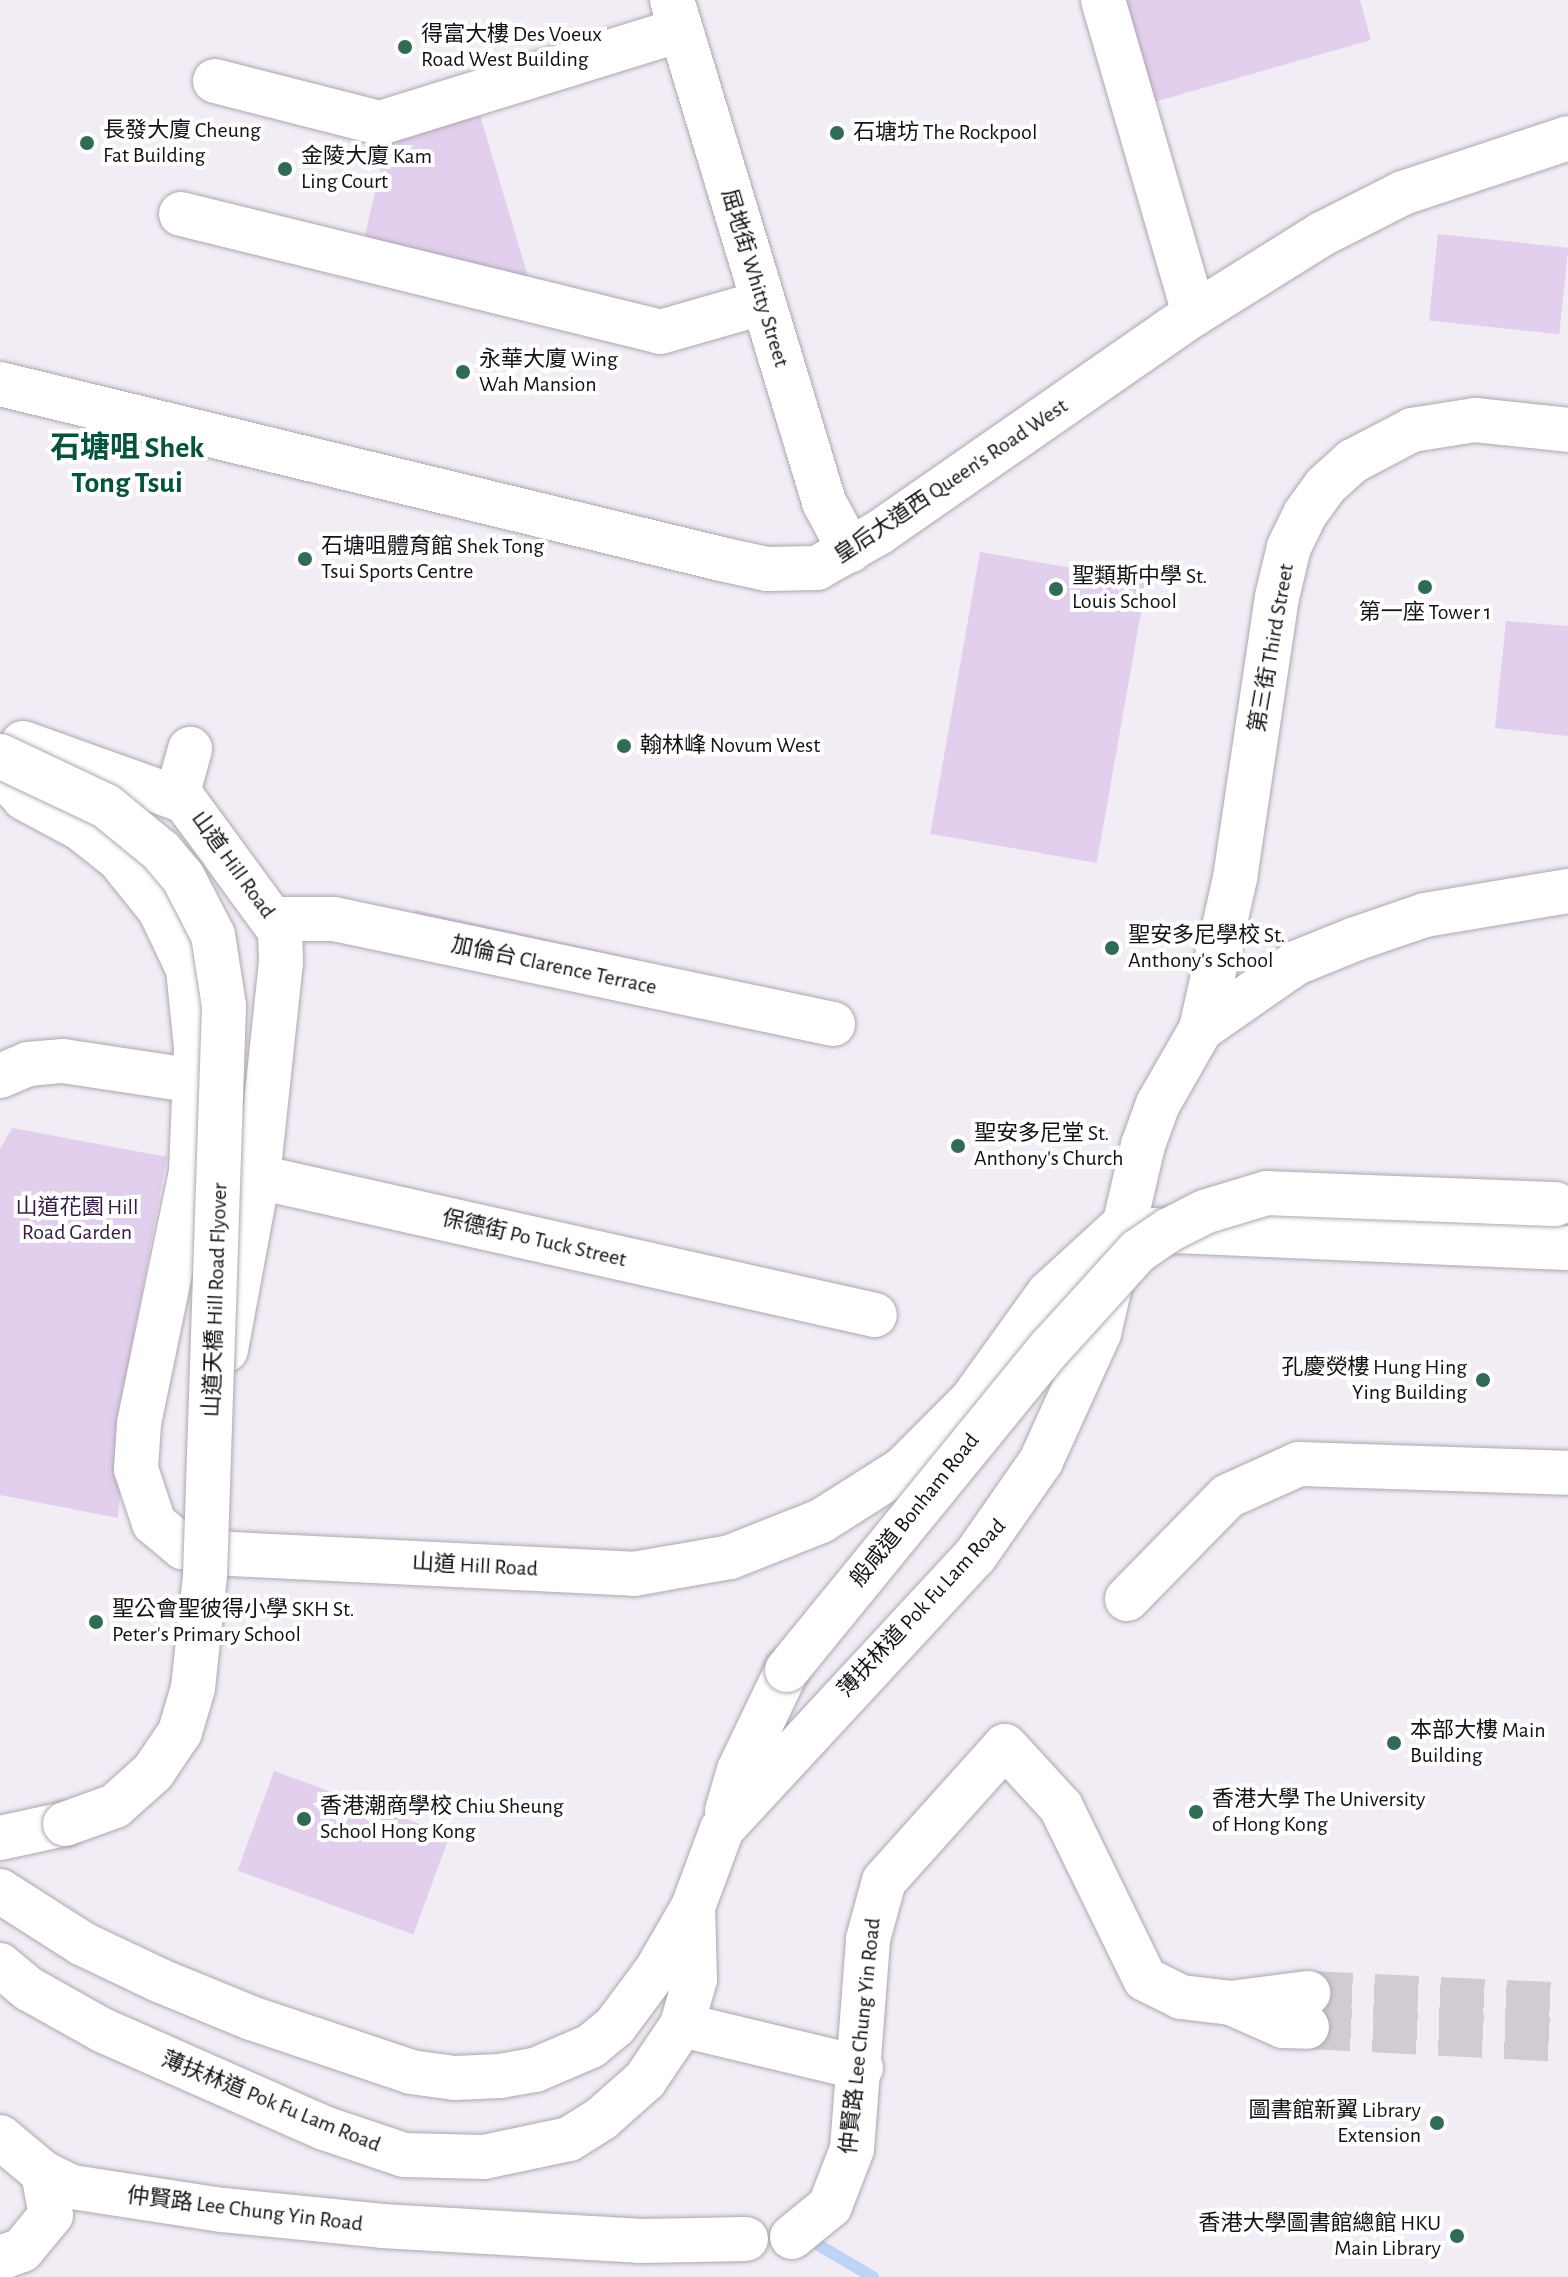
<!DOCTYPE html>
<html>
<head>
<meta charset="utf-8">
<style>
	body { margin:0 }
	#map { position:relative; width:1568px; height:2277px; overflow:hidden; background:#f2ecf5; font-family:"Alegreya Sans","Noto Sans TC",sans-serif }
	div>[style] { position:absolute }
	.green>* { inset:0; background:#e1cfed; transform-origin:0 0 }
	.stream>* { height:12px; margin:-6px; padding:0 6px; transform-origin:6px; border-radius:6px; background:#bed4f6 }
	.minor-tunnel>* { height:44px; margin-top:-22px; transform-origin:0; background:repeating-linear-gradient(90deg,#d1cbd3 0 44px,transparent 0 66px) }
	.roads { filter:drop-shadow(0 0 2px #ada7b0) drop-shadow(0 0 2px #ada7b0) }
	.minor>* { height:44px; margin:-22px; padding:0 22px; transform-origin:22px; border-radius:22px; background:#fff }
	.major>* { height:44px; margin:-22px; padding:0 22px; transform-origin:22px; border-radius:22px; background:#fff }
	.bridges { filter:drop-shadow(0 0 2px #ada7b0) drop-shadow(0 0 2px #ada7b0) }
	.major-bridge>* { height:44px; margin:-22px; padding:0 22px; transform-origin:22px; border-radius:22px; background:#fff }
	.dots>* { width:22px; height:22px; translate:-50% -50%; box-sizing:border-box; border:4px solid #fff; border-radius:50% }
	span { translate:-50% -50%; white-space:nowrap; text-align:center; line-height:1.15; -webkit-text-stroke:8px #fff; paint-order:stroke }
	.poi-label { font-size:22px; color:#131215 }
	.left { translate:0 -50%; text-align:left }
	.right { translate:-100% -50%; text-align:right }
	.street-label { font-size:22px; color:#131215 }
	.park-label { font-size:22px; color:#371a46 }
	.district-label { font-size:30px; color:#07543d; font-weight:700 }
</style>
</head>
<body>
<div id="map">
	<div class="green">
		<i style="clip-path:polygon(1125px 0,1360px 0,1371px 40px,1154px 102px)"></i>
		<i style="clip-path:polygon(480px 115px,529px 280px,364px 239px,387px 142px)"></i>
		<i style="left:1438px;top:234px;width:131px;height:87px;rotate:6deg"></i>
		<i style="left:980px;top:552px;width:169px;height:286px;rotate:10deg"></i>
		<i style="clip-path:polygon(1506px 621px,1568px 626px,1568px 736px,1495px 728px)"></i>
		<i style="clip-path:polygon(415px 910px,641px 960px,597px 966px,412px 926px)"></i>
		<i style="clip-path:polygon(12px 1128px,167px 1157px,131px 1350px,118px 1518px,0 1495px,0 1149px)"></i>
		<i style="left:274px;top:1771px;width:187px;height:106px;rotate:20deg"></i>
	</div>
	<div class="stream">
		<i style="left:805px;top:2237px;width:79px;rotate:30.5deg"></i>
	</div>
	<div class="minor-tunnel">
		<i style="left:1308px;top:1993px;width:260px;rotate:2.6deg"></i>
		<i style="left:1307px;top:2027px;width:261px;rotate:2.9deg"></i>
	</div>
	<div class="roads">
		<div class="minor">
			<i style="left:672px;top:0;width:525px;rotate:73.15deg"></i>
			<i style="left:824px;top:502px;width:55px;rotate:62deg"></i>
			<i style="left:1103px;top:0;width:327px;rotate:73.8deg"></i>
			<i style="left:215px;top:81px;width:170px;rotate:14.3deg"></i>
			<i style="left:380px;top:123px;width:315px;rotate:-17.2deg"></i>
			<i style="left:181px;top:214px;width:493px;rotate:13.8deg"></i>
			<i style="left:660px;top:332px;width:106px;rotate:-15.9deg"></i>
			<i style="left:23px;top:743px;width:172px;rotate:19.7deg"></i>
			<i style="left:185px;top:801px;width:161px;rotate:53.8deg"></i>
			<i style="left:280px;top:931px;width:31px;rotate:88deg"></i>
			<i style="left:281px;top:962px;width:216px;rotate:96.1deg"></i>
			<i style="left:258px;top:1177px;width:176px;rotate:100.5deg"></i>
			<i style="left:0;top:771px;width:36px;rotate:48deg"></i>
			<i style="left:24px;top:798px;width:64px;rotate:28.2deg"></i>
			<i style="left:80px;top:828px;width:50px;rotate:38.5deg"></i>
			<i style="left:119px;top:859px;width:65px;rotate:51.2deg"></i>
			<i style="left:160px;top:910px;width:65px;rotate:64.6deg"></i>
			<i style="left:188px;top:969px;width:79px;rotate:84.2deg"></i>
			<i style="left:196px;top:1048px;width:124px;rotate:92.3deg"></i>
			<i style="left:191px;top:1172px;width:257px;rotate:101.7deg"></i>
			<i style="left:139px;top:1424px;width:45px;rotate:93.8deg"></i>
			<i style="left:136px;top:1469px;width:57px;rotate:71.6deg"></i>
			<i style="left:154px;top:1523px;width:38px;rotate:40deg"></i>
			<i style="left:183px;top:1547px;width:49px;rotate:8.3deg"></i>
			<i style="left:231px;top:1554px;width:403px;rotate:2.8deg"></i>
			<i style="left:634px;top:1574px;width:97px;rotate:-10deg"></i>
			<i style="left:730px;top:1557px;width:98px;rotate:-21.6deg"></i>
			<i style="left:821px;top:1521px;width:97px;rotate:-32.4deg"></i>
			<i style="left:903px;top:1469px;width:96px;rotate:-45deg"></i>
			<i style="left:971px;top:1401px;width:133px;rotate:-54.2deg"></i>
			<i style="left:1049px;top:1293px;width:98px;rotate:-42.5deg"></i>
			<i style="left:177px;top:796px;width:49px;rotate:-74.5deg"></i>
			<i style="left:274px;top:919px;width:60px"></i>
			<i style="left:334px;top:919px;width:510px;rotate:11.88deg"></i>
			<i style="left:0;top:1076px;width:30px;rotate:-23deg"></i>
			<i style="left:28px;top:1064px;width:35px;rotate:-5deg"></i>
			<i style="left:63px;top:1061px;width:134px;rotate:8.6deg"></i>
			<i style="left:229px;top:1175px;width:29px;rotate:4deg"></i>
			<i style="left:258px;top:1177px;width:632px;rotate:12.61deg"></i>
			<i style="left:1127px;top:1599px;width:144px;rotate:-45.6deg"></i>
			<i style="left:1228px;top:1496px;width:78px;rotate:-24.3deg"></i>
			<i style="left:1299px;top:1464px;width:269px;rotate:1.9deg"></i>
			<i style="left:1231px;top:2003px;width:78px;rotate:-7.4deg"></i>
			<i style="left:682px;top:2025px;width:184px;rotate:13.5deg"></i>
			<i style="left:0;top:2137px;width:56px;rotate:39.9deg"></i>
			<i style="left:43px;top:2173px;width:32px;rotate:26deg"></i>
			<i style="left:72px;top:2187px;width:153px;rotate:8.7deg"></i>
			<i style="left:223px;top:2210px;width:160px;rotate:5.7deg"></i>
			<i style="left:382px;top:2226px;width:257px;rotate:3.3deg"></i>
			<i style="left:639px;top:2241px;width:107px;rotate:-1.1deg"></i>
			<i style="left:792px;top:2237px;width:49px;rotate:-39.2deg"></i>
			<i style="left:830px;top:2206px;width:61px;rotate:-68.9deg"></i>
			<i style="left:852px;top:2149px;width:211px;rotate:-85.6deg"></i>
			<i style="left:868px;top:1939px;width:60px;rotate:-74.6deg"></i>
			<i style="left:884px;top:1881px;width:181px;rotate:-48.1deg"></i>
			<i style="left:1005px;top:1746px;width:83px;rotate:47.4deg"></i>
			<i style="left:1061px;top:1807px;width:191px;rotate:64deg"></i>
			<i style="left:1145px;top:1979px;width:40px;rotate:26.6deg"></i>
			<i style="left:1181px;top:1997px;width:50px;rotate:6.8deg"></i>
			<i style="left:1231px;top:2003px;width:57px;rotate:23.9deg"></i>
			<i style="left:1283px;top:2026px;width:24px;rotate:2deg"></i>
			<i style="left:0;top:2258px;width:23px;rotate:-20deg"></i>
			<i style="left:22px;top:2250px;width:45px;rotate:-50.4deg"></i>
			<i style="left:51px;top:2215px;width:43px;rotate:-100.8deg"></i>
		</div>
		<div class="major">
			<i style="left:0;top:384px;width:742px;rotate:13.64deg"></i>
			<i style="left:721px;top:559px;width:47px;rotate:12.3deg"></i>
			<i style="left:767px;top:569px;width:50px;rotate:-1.1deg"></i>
			<i style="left:817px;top:568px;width:73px;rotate:-29.7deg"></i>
			<i style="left:880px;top:532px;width:382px;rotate:-34.8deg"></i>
			<i style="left:1194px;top:314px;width:151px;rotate:-32deg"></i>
			<i style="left:1322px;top:234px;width:91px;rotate:-26.8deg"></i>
			<i style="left:1403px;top:193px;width:174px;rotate:-18.4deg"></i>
			<i style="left:1201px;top:1029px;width:155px;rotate:-77.3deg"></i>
			<i style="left:1235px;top:878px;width:284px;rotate:-81.5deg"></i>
			<i style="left:1277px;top:597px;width:51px;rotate:-76.5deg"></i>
			<i style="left:1289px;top:547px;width:37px;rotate:-64deg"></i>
			<i style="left:1305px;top:514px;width:34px;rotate:-54deg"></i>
			<i style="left:1325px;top:486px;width:38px;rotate:-42deg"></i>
			<i style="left:1353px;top:461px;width:67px;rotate:-27.7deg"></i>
			<i style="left:1412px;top:430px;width:64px;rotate:-9deg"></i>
			<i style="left:1475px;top:420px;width:94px;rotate:6.1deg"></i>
			<i style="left:1151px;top:1230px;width:417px;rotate:2.5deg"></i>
			<i style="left:727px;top:1811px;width:43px;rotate:-73.7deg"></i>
			<i style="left:739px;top:1770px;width:111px;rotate:-64.4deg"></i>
			<i style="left:0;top:1838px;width:66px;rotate:-12.2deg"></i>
			<i style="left:0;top:1891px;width:98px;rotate:32.6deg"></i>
			<i style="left:83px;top:1944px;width:86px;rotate:25.4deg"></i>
			<i style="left:161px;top:1981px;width:97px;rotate:22.3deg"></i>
			<i style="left:251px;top:2018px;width:169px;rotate:18.6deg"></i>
			<i style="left:411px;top:2072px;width:44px;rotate:7.8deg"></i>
			<i style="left:455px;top:2078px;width:45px;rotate:-2.5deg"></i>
			<i style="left:500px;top:2076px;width:36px;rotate:-10deg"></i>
			<i style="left:535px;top:2070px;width:61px;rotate:-23.2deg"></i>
			<i style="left:591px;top:2046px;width:31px;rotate:-40deg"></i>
			<i style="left:615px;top:2026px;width:69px;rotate:-53.3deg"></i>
			<i style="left:656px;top:1971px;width:74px;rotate:-60deg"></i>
			<i style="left:693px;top:1907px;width:83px;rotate:-69.6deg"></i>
			<i style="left:722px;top:1829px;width:372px;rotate:-47.2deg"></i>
			<i style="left:975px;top:1556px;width:116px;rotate:-55.2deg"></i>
			<i style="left:1041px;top:1461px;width:141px;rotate:-65.6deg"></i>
			<i style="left:1099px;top:1333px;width:193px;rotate:-76.8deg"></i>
			<i style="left:1143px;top:1145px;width:44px;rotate:-69.9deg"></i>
			<i style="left:1158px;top:1104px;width:86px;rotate:-60.2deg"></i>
			<i style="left:1201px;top:1029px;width:116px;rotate:-34.8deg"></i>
			<i style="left:1296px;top:963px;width:64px;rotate:-22.1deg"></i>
			<i style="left:1355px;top:939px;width:74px;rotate:-18.9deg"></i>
			<i style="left:1425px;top:915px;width:145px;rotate:-9.5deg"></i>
			<i style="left:0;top:1965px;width:38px;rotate:40deg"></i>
			<i style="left:29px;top:1989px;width:84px;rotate:29.3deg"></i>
			<i style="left:102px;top:2030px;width:243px;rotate:23.8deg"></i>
			<i style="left:324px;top:2128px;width:84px;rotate:18.6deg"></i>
			<i style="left:404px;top:2155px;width:80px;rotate:1.4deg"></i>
			<i style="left:484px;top:2157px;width:87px;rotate:-12deg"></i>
			<i style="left:569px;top:2139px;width:38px;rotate:-32deg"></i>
			<i style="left:601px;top:2119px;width:59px;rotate:-41.6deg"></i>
			<i style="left:645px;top:2080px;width:66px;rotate:-56.1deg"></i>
			<i style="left:682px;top:2025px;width:48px;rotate:-74.2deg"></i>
			<i style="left:695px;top:1979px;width:71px;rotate:-91.6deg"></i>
		</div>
	</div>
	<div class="bridges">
		<div class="major-bridge">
			<i style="left:0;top:756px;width:117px;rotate:25.3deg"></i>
			<i style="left:106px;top:806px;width:71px;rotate:39.3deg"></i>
			<i style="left:161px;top:851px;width:34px;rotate:50deg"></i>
			<i style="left:183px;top:877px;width:65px;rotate:62.7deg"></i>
			<i style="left:213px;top:935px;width:72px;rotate:81.2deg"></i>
			<i style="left:224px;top:1006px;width:570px;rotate:91.91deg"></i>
			<i style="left:205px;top:1576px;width:113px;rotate:96.1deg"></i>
			<i style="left:193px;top:1688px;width:46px;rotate:106.5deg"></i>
			<i style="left:180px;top:1732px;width:48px;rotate:124deg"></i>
			<i style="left:153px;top:1772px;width:51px;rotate:138.2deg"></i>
			<i style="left:115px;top:1806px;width:53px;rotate:160.2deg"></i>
			<i style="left:787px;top:1670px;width:416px;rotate:-50.8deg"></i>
			<i style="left:1050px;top:1348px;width:131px;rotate:-47.8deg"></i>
			<i style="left:1138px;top:1251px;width:37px;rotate:-34deg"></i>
			<i style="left:1169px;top:1230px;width:39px;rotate:-27deg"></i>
			<i style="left:1204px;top:1212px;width:66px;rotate:-16.8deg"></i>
			<i style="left:1267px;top:1193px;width:289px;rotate:2.2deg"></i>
		</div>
	</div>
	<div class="dots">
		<i style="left:405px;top:47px;background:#316b55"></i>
		<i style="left:837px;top:133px;background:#316b55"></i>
		<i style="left:87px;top:143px;background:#316b55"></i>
		<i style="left:285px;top:169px;background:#316b55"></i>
		<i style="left:463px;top:372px;background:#316b55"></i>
		<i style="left:305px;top:559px;background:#316b55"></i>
		<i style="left:1425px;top:587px;background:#316b55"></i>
		<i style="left:1056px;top:589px;background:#316b55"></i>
		<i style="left:624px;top:746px;background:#316b55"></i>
		<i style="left:1112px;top:948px;background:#316b55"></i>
		<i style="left:958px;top:1146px;background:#316b55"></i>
		<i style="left:1483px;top:1380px;background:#316b55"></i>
		<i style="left:96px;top:1622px;background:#316b55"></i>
		<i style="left:1394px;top:1743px;background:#316b55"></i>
		<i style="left:1196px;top:1812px;background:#316b55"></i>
		<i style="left:304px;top:1819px;background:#316b55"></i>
		<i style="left:1437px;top:2123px;background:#316b55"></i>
		<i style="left:1457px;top:2236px;background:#316b55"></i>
	</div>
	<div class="poi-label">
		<span class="left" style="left:421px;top:47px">得富大樓 Des Voeux<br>Road West Building</span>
		<span class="left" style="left:103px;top:143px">長發大廈 Cheung<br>Fat Building</span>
		<span class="left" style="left:853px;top:133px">石塘坊 The Rockpool</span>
		<span class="left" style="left:301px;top:169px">金陵大廈 Kam<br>Ling Court</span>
		<span class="left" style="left:479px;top:372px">永華大廈 Wing<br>Wah Mansion</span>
		<span class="left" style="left:321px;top:559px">石塘咀體育館 Shek Tong<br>Tsui Sports Centre</span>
		<span class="left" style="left:1072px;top:589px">聖類斯中學 St.<br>Louis School</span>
		<span style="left:1425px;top:613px">第一座 Tower 1</span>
		<span class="left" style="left:640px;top:746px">翰林峰 Novum West</span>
		<span class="left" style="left:1128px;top:948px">聖安多尼學校 St.<br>Anthony's School</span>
		<span class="left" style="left:974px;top:1146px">聖安多尼堂 St.<br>Anthony's Church</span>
		<span class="right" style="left:1467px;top:1380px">孔慶熒樓 Hung Hing<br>Ying Building</span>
		<span class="left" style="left:112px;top:1622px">聖公會聖彼得小學 SKH St.<br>Peter's Primary School</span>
		<span class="left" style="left:1410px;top:1743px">本部大樓 Main<br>Building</span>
		<span class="left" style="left:1212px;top:1812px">香港大學 The University<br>of Hong Kong</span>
		<span class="left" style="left:320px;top:1819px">香港潮商學校 Chiu Sheung<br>School Hong Kong</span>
		<span class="right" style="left:1421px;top:2123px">圖書館新翼 Library<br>Extension</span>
		<span class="right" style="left:1441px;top:2236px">香港大學圖書館總館 HKU<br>Main Library</span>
	</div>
	<div class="street-label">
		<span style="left:755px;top:278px;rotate:73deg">屈地街 Whitty Street</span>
		<span style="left:951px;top:481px;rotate:-34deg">皇后大道西 Queen's Road West</span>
		<span style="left:1272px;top:648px;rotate:-80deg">第三街 Third Street</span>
		<span style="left:233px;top:865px;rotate:54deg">山道 Hill Road</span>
		<span style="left:554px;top:966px;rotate:12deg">加倫台 Clarence Terrace</span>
		<span style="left:534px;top:1239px;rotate:13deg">保德街 Po Tuck Street</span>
		<span style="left:216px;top:1300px;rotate:-88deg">山道天橋 Hill Road Flyover</span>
		<span style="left:915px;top:1510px;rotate:-51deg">般咸道 Bonham Road</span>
		<span style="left:475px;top:1566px;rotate:3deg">山道 Hill Road</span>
		<span style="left:922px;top:1608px;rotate:-47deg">薄扶林道 Pok Fu Lam Road</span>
		<span style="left:861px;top:2036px;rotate:-84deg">仲賢路 Lee Chung Yin Road</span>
		<span style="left:271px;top:2102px;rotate:22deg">薄扶林道 Pok Fu Lam Road</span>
		<span style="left:245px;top:2210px;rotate:7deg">仲賢路 Lee Chung Yin Road</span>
	</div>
	<div class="park-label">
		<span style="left:77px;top:1220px">山道花園 Hill<br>Road Garden</span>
	</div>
	<div class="district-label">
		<span style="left:127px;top:465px">石塘咀 Shek<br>Tong Tsui</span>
	</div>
</div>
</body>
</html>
